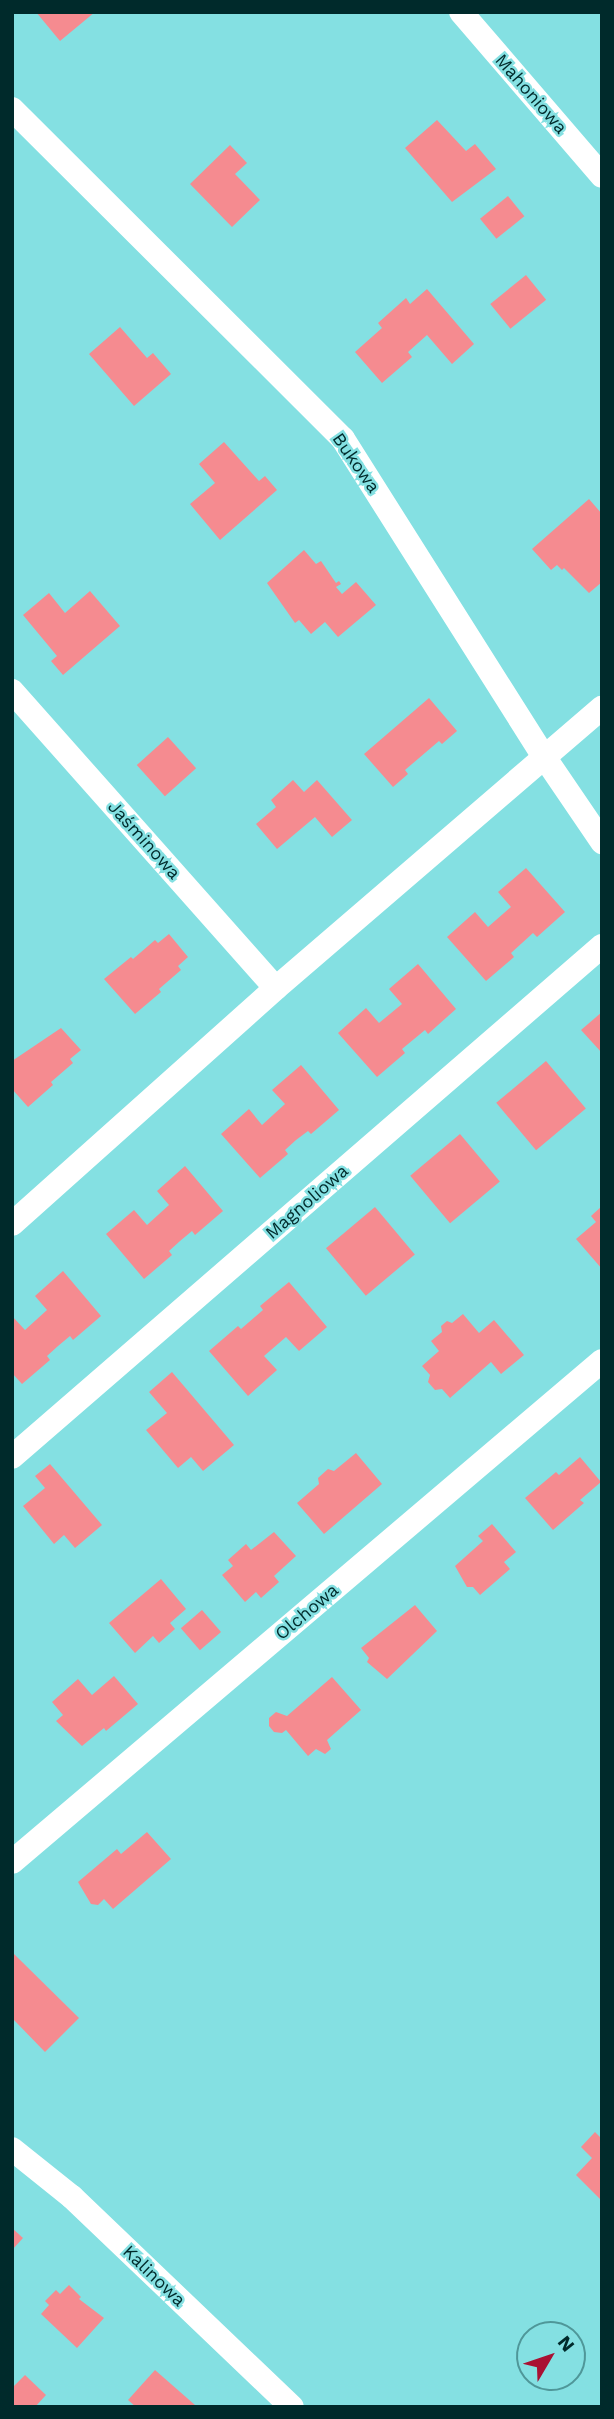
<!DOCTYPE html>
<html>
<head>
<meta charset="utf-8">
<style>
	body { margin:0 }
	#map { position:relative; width:614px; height:2419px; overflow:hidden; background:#84e0e2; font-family:"Work Sans",sans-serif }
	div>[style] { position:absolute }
	.building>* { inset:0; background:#f58b90; transform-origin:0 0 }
	.minor>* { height:24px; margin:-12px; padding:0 12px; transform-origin:12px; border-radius:12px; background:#fff }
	span { translate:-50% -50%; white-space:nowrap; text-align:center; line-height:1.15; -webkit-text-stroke:5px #84e0e2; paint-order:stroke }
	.street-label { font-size:18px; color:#002a2b }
	.frame { position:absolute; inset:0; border:14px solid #002a2b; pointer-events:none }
	.north { position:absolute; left:516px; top:2321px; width:70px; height:70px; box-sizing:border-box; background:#84e0e2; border:2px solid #4f9799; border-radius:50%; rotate:51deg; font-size:19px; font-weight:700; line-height:28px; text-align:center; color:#002a2b }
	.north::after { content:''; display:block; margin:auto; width:24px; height:32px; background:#a91133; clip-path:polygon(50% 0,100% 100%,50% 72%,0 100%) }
</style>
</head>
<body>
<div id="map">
	<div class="building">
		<i style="clip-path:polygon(36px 12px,95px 12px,60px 41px)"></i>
		<i style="clip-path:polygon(437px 120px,466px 151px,475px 144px,496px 169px,452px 202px,405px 148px)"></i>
		<i style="clip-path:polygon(230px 145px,247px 163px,235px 174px,260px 200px,232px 227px,190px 184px)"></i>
		<i style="left:508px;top:196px;width:26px;height:36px;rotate:51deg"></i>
		<i style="left:526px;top:275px;width:32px;height:46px;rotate:51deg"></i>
		<i style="clip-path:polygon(427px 289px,474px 344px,452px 364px,427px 335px,408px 352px,412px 357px,382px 383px,355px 352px,382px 328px,378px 323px,406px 298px,410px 304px)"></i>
		<i style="clip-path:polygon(120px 327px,147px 358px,153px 353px,171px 374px,134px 406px,89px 354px)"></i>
		<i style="clip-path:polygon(224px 442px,259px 481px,265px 476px,277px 490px,220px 540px,190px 504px,215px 483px,199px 464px)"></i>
		<i style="clip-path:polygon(589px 499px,602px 514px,602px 582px,589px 593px,564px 568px,562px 570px,557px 565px,551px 570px,532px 549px)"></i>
		<i style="clip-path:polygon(304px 550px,316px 564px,321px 561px,336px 583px,339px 581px,341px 584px,336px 587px,342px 594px,356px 582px,376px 605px,338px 637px,325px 622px,311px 634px,299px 620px,295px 623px,267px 583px)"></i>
		<i style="clip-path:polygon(90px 591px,120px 626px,63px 675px,51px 661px,57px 656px,23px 615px,49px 593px,65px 613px)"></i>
		<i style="clip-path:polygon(429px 698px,457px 731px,442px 744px,439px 741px,405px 770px,408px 774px,393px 787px,364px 754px)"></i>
		<i style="left:168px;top:737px;width:42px;height:42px;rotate:48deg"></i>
		<i style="clip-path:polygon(293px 780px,304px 792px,317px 780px,352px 820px,332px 837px,315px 817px,277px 849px,256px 824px,276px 807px,271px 800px)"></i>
		<i style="clip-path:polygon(526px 868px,565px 912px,537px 937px,533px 933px,511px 953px,514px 957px,486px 981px,447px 937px,475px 912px,488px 927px,511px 907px,498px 892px)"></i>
		<i style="clip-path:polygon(169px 934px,188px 957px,178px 966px,181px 970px,159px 989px,161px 992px,135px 1014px,104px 979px,131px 957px,133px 959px,155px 940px,158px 943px)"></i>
		<i style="clip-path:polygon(418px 964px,456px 1009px,428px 1034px,425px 1030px,402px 1049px,405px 1053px,377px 1077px,338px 1033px,366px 1008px,379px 1023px,402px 1004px,389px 989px)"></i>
		<i style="clip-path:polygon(602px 1012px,602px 1053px,581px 1030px)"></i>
		<i style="clip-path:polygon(61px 1028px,81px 1050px,70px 1059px,73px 1063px,51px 1082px,53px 1085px,28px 1107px,12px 1089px,12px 1061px)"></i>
		<i style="left:546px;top:1061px;width:62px;height:65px;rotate:50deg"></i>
		<i style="clip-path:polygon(301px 1065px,339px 1110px,311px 1134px,308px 1131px,296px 1140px,285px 1150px,288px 1154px,260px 1178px,221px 1134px,249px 1109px,262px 1125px,285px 1104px,272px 1090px)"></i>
		<i style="left:460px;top:1134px;width:62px;height:65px;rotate:50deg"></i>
		<i style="clip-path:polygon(185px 1166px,223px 1211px,195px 1235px,192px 1231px,180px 1241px,169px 1251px,172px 1255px,144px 1279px,106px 1234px,134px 1210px,147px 1225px,169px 1205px,157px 1191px)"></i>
		<i style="clip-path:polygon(602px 1206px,602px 1269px,576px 1239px,596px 1222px,591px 1216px)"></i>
		<i style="left:375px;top:1207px;width:62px;height:64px;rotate:50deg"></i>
		<i style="clip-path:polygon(63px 1271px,101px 1316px,73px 1340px,70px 1336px,58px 1346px,47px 1356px,50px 1360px,22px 1384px,12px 1373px,12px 1316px,25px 1330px,47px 1310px,35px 1296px)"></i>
		<i style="clip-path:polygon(289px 1282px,327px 1327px,299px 1351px,286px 1337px,264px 1356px,277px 1370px,248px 1396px,209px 1351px,238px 1326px,241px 1329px,263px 1310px,260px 1306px)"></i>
		<i style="clip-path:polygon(463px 1314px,479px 1333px,494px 1320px,524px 1355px,501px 1374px,491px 1362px,450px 1398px,442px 1389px,435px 1390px,428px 1382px,430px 1375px,422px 1366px,439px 1351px,431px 1341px,442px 1332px,441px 1326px,447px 1321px,452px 1323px)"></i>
		<i style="clip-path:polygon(172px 1372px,234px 1445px,203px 1471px,191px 1457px,178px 1468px,146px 1430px,167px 1413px,149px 1392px)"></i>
		<i style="clip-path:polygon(356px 1453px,382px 1484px,324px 1534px,297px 1503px,319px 1484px,318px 1478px,328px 1469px,334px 1471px)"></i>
		<i style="clip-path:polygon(580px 1457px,601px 1482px,580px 1500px,584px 1503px,553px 1530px,525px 1498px,556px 1472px,559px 1475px)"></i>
		<i style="clip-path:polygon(50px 1464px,102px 1525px,75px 1548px,64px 1535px,54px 1544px,23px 1506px,45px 1488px,35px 1476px)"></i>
		<i style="clip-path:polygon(492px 1524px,516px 1552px,504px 1562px,510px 1569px,480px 1595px,473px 1587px,467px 1587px,455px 1566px,483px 1541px,478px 1536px)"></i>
		<i style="clip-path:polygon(274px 1532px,296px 1556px,274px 1576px,279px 1582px,261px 1598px,256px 1592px,245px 1602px,222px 1575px,233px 1566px,228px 1560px,246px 1544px,251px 1550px)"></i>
		<i style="clip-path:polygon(161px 1579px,186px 1609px,170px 1623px,175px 1629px,159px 1643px,153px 1636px,135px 1653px,109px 1623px)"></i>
		<i style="clip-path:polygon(415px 1605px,437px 1631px,387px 1679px,367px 1662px,369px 1658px,361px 1648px)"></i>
		<i style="left:202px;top:1610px;width:29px;height:28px;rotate:49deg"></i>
		<i style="clip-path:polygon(114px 1676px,138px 1704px,106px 1731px,104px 1728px,82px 1746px,56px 1721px,63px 1715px,52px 1702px,78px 1679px,92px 1695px)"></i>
		<i style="clip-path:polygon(332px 1677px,361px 1710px,327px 1740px,331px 1749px,325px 1754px,316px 1749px,308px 1756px,286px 1730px,282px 1733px,274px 1732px,269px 1726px,269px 1718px,276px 1712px,287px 1716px)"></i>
		<i style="clip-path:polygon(147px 1832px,171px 1859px,113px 1909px,104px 1899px,98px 1905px,91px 1904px,78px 1882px,117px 1849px,121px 1854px)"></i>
		<i style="clip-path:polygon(12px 1952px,79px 2018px,45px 2052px,12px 2018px)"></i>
		<i style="clip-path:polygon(595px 2132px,602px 2139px,602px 2201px,576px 2175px,592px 2158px,581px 2147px)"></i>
		<i style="clip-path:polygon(12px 2228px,23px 2238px,12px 2250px)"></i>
		<i style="clip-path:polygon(69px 2285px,81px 2297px,79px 2299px,104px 2318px,77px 2348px,41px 2314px,49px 2305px,45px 2301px,56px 2290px,60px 2294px)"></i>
		<i style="clip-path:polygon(155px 2370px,195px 2405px,193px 2407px,136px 2407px,128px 2400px)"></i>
		<i style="clip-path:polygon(25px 2375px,46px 2395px,35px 2407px,16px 2407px,12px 2403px,12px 2388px)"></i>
	</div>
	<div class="minor">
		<i style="left:461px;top:12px;width:216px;rotate:49.3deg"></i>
		<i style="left:12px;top:109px;width:467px;rotate:44.9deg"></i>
		<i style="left:343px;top:439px;width:378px;rotate:57.7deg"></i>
		<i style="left:545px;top:758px;width:102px;rotate:55.8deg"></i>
		<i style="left:12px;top:691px;width:397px;rotate:48.4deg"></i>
		<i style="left:12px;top:1224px;width:354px;rotate:-41.8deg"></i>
		<i style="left:276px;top:988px;width:430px;rotate:-40.7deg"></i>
		<i style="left:12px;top:1457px;width:781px;rotate:-40.9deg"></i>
		<i style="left:12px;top:1862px;width:774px;rotate:-40.34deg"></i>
		<i style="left:12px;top:2149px;width:77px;rotate:38.7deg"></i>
		<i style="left:72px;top:2197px;width:304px;rotate:43.7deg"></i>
	</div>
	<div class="street-label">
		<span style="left:531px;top:94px;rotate:49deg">Mahoniowa</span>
		<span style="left:356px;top:463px;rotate:55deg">Bukowa</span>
		<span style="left:144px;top:840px;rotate:48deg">Jaśminowa</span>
		<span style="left:307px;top:1202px;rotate:-41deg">Magnoliowa</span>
		<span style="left:307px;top:1612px;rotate:-40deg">Olchowa</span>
		<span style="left:154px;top:2276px;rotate:44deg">Kalinowa</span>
	</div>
	<div class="frame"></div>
	<div class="north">N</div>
</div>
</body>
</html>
